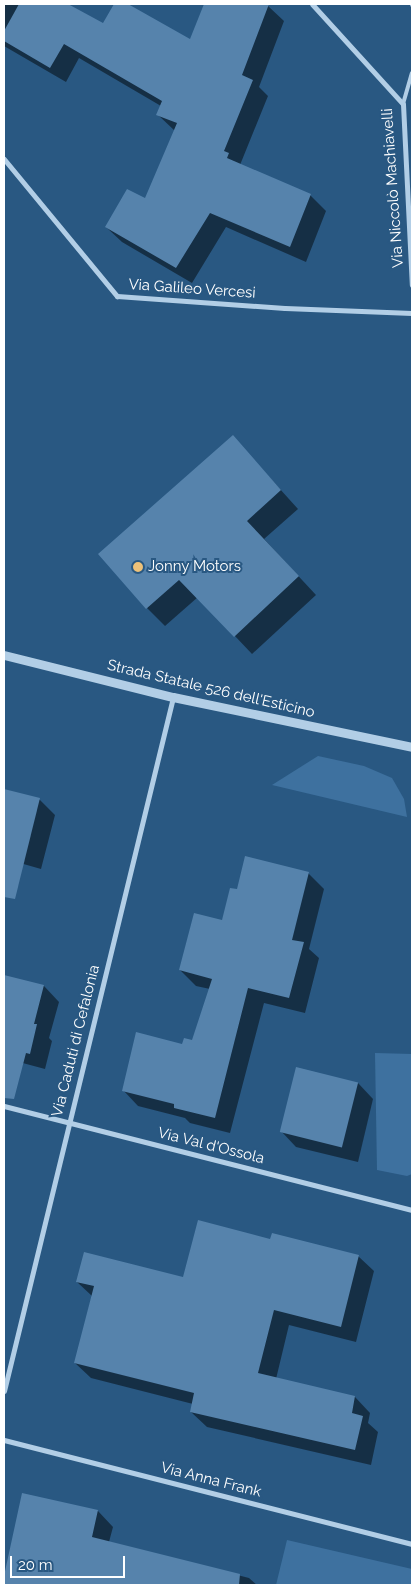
<!DOCTYPE html>
<html>
<head>
<meta charset="utf-8">
<style>
	body { margin:0 }
	#map { position:relative; width:416px; height:1589px; overflow:hidden; background:#295882; font-family:Raleway,sans-serif }
	div>[style] { position:absolute }
	.green>* { inset:0; background:#3e719f }
	.shadow>* { inset:0; background:#0007 }
	.building>* { inset:0; background:#5683ac; transform-origin:0 0 }
	.service>* { height:4px; margin:-2px; padding:0 2px; transform-origin:2px; border-radius:2px; background:#b2cee6 }
	.minor>* { height:5px; margin:-2.5px; padding:0 2.5px; transform-origin:2.5px; border-radius:2.5px; background:#b2cee6 }
	.tertiary>* { height:9px; margin:-4.5px; padding:0 4.5px; transform-origin:4.5px; border-radius:4.5px; background:#b2cee6 }
	.dots>* { width:14px; height:14px; translate:-50% -50%; box-sizing:border-box; border:2px solid #295882; border-radius:50% }
	span { translate:-50% -50%; white-space:nowrap; text-align:center; line-height:1.15; -webkit-text-stroke:4px #295882; paint-order:stroke }
	.street-label { font-size:15px; color:#fff }
	.poi-label { font-size:15px; color:#fff }
	.left { translate:0 -50%; text-align:left }
	.frame { position:absolute; inset:0; border:5px solid #fff; pointer-events:none }
	.scale { position:absolute; left:10px; top:1556px; width:115px; height:22px; box-sizing:border-box; border:2px solid #fff; border-top:0; padding-left:6px; font-size:15px; line-height:18px; white-space:nowrap; color:#fff; -webkit-text-stroke:4px #295882; paint-order:stroke }
</style>
</head>
<body>
<div id="map">
	<div class="green">
		<i style="clip-path:polygon(318px 756px,364px 766px,392px 778px,404px 799px,407px 817px,272px 785px)"></i>
		<i style="clip-path:polygon(375px 1053px,412px 1054px,412px 1174px,407px 1176px,377px 1170px)"></i>
		<i style="clip-path:polygon(287px 1540px,412px 1569px,412px 1585px,276px 1585px)"></i>
	</div>
	<div class="shadow">
		<i style="clip-path:polygon(4px 4px,66px 4px,103px 25px,116px 4px,126px 4px,191px 41px,205px 4px,268px 6px,284px 21px,259px 87px,268px 96px,240px 165px,310px 195px,326px 211px,306px 262px,226px 227px,192px 283px,122px 242px,106px 227px,145px 200px,175px 131px,157px 114px,161px 106px,79px 58px,66px 82px,4px 46px)"></i>
		<i style="clip-path:polygon(233px 437px,298px 509px,264px 539px,316px 595px,252px 654px,198px 597px,165px 626px,147px 608px)"></i>
		<i style="clip-path:polygon(4px 791px,40px 800px,55px 815px,41px 869px,20px 863px,14px 887px,4px 884px)"></i>
		<i style="clip-path:polygon(308px 873px,324px 889px,309px 949px,319px 958px,305px 1013px,264px 1003px,230px 1133px,190px 1123px,185px 1118px,138px 1106px,123px 1090px,183px 1045px,193px 1042px,210px 989px,196px 986px,180px 970px,222px 921px,237px 890px)"></i>
		<i style="clip-path:polygon(4px 976px,44px 986px,59px 1002px,49px 1038px,52px 1041px,45px 1069px,4px 1058px)"></i>
		<i style="clip-path:polygon(358px 1083px,373px 1099px,358px 1162px,296px 1147px,281px 1131px)"></i>
		<i style="clip-path:polygon(271px 1241px,358px 1256px,374px 1271px,356px 1342px,289px 1325px,276px 1379px,355px 1397px,370px 1413px,368px 1423px,378px 1432px,371px 1465px,207px 1427px,191px 1412px,193px 1404px,91px 1378px,75px 1363px,92px 1296px,77px 1282px,184px 1279px)"></i>
		<i style="clip-path:polygon(23px 1495px,98px 1511px,113px 1527px,109px 1542px,249px 1578px,257px 1585px,4px 1585px)"></i>
	</div>
	<div class="building">
		<i style="clip-path:polygon(19px 4px,68px 4px,103px 23px,114px 4px,128px 4px,190px 39px,204px 4px,269px 4px,242px 75px,253px 80px,224px 151px,229px 153px,227px 158px,311px 194px,290px 247px,210px 213px,176px 268px,105px 227px,127px 189px,145px 198px,177px 123px,156px 115px,162px 101px,64px 44px,50px 68px,4px 41px,4px 31px)"></i>
		<i style="clip-path:polygon(233px 435px,281px 490px,247px 521px,299px 576px,234px 637px,179px 580px,146px 609px,98px 554px)"></i>
		<i style="clip-path:polygon(4px 789px,40px 798px,15px 899px,4px 897px)"></i>
		<i style="clip-path:polygon(245px 856px,309px 872px,292px 940px,304px 942px,289px 998px,248px 988px,215px 1118px,174px 1108px,174px 1104px,122px 1091px,136px 1032px,182px 1044px,184px 1038px,192px 1040px,212px 979px,179px 970px,194px 913px,222px 920px,230px 888px,237px 889px)"></i>
		<i style="clip-path:polygon(4px 975px,44px 985px,34px 1024px,37px 1024px,30px 1054px,26px 1053px,14px 1099px,4px 1098px)"></i>
		<i style="left:296px;top:1067px;width:64px;height:67px;rotate:14deg"></i>
		<i style="clip-path:polygon(198px 1220px,270px 1239px,272px 1233px,359px 1255px,341px 1327px,274px 1310px,258px 1373px,355px 1396px,352px 1413px,363px 1416px,355px 1450px,190px 1412px,194px 1393px,74px 1363px,94px 1286px,76px 1282px,84px 1252px,183px 1277px)"></i>
		<i style="clip-path:polygon(22px 1493px,98px 1510px,92px 1537px,240px 1574px,239px 1585px,4px 1585px,4px 1576px)"></i>
	</div>
	<div class="service">
		<i style="left:412px;top:4px;width:1px;rotate:90deg"></i>
		<i style="left:403px;top:104px;width:32px;rotate:-74deg"></i>
	</div>
	<div class="minor">
		<i style="left:312px;top:4px;width:135px;rotate:47.7deg"></i>
		<i style="left:403px;top:104px;width:181px;rotate:87.2deg"></i>
		<i style="left:4px;top:159px;width:178px;rotate:50.5deg"></i>
		<i style="left:117px;top:296px;width:168px;rotate:4.1deg"></i>
		<i style="left:285px;top:308px;width:127px;rotate:2.3deg"></i>
		<i style="left:4px;top:1106px;width:421px;rotate:14.3deg"></i>
		<i style="left:4px;top:1391px;width:714px;rotate:-76.31deg"></i>
		<i style="left:4px;top:1440px;width:421px;rotate:14.3deg"></i>
	</div>
	<div class="tertiary">
		<i style="left:4px;top:655px;width:174px;rotate:14deg"></i>
		<i style="left:173px;top:697px;width:244px;rotate:11.8deg"></i>
	</div>
	<div class="dots">
		<i style="left:138px;top:567px;background:#edc179"></i>
	</div>
	<div class="street-label">
		<span style="left:393px;top:188px;rotate:-94deg">Via Niccolò Machiavelli</span>
		<span style="left:192px;top:289px;rotate:4deg">Via Galileo Vercesi</span>
		<span style="left:211px;top:689px;rotate:13deg">Strada Statale 526 dell'Esticino</span>
		<span style="left:76px;top:1041px;rotate:-76deg">Via Caduti di Cefalonia</span>
		<span style="left:211px;top:1146px;rotate:14deg">Via Val d'Ossola</span>
		<span style="left:211px;top:1480px;rotate:14deg">Via Anna Frank</span>
	</div>
	<div class="poi-label">
		<span class="left" style="left:148px;top:567px">Jonny Motors</span>
	</div>
	<div class="frame"></div>
	<div class="scale">20 m</div>
</div>
</body>
</html>
